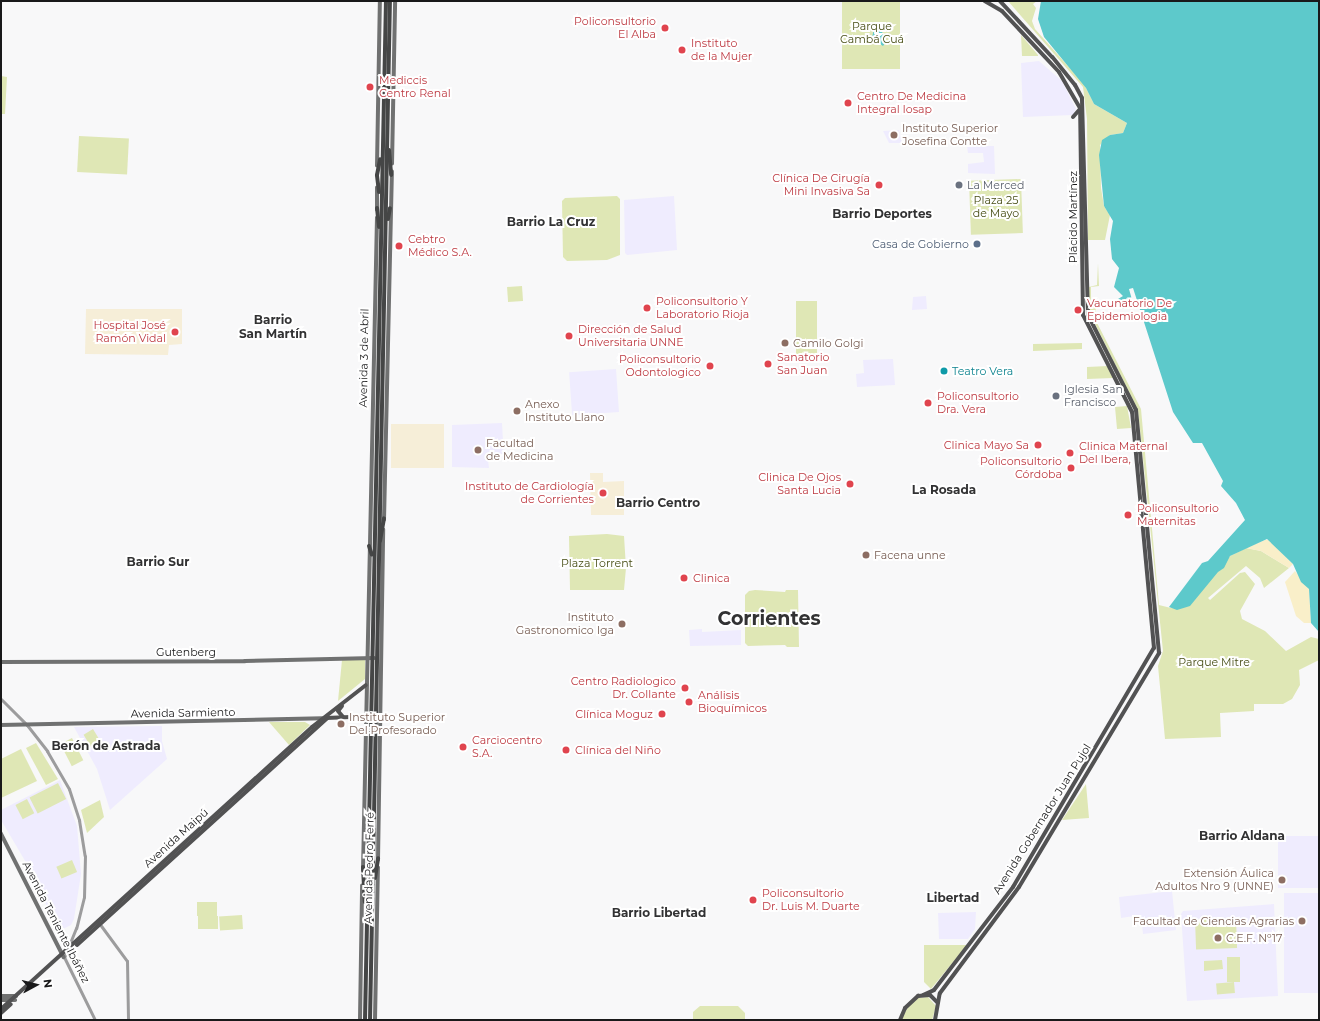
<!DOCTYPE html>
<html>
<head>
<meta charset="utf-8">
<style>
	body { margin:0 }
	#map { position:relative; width:1320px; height:1021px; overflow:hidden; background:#f8f8f9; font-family:Montserrat,sans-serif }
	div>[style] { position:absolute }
	.education>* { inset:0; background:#efecfe; transform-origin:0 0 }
	.medical>* { inset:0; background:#f6eed8; transform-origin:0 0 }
	.green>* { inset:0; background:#dfe7b5; transform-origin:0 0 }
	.sand>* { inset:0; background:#f9efc9 }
	.water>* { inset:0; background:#5dc9cb }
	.tertiary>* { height:3px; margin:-1.5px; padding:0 1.5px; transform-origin:1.5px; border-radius:1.5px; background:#9c9c9d }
	.secondary>* { height:3.5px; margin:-1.75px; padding:0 1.75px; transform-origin:1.75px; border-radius:1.75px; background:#707171 }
	.primary>* { height:4px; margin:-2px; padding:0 2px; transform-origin:2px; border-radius:2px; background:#525253 }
	.trunk>* { height:4px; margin:-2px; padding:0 2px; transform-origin:2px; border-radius:2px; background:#454646 }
	.dots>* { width:11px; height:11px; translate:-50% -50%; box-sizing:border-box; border:2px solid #fff; border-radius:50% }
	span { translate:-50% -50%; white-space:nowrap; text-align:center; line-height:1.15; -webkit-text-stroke:4px #fff; paint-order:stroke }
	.health-label { font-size:11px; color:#be3a42 }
	.right { translate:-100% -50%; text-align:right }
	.left { translate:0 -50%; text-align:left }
	.park-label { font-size:11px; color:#484e16 }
	.education-label { font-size:11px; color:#785e54 }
	.worship-label { font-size:11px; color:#5b616d }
	.street-label { font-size:11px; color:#19191a }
	.service-label { font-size:11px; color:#4e5e75 }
	.culture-label { font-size:11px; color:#0d838f }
	.neighbourhood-label { font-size:12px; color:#323233; font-weight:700 }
	.town-label { font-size:19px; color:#323233; font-weight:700 }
	.frame { position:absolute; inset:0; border:2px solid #19191a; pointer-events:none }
	.north { position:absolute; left:16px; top:965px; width:40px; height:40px; -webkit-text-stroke:3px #fff; paint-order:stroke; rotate:83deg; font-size:11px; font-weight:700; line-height:16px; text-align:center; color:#19191a }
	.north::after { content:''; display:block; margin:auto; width:14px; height:18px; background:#19191a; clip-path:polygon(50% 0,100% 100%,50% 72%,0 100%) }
</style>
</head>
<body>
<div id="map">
	<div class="education">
		<i style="clip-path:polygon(1039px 61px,1062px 81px,1076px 109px,1073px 115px,1023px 117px,1021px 63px)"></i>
		<i style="clip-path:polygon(899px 130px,902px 143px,889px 143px,883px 131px)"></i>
		<i style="clip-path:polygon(967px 146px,994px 146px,995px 174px,968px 173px,968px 164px,984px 162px,983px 153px,968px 153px)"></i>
		<i style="clip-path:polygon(674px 196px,677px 250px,627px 255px,625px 253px,624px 200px)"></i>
		<i style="clip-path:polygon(926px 296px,927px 309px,912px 310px,913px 297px)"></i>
		<i style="clip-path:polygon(893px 359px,895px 385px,857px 387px,856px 374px,864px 373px,863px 360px)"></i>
		<i style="left:616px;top:369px;width:43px;height:47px;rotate:86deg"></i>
		<i style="clip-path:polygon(502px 423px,504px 459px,488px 460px,489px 468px,452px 467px,452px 425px)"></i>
		<i style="clip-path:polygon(702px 629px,702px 632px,741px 630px,741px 645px,690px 646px,689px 630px)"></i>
		<i style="clip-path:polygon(162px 726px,162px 741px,167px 759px,110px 810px,97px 769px,74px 727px)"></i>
		<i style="clip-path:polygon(60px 780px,77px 826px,81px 874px,74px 919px,71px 925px,61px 930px,57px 922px,54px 923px,34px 876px,1px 820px,1px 810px)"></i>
		<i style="left:1319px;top:836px;width:52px;height:41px;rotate:90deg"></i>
		<i style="clip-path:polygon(1172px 891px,1176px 930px,1143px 934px,1141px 915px,1121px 918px,1119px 897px)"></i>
		<i style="left:1319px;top:893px;width:100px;height:35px;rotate:90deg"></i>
		<i style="clip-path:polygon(1274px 904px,1278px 996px,1187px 1001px,1181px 914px,1183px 911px)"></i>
		<i style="clip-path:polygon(976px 912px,975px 929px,968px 939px,939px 939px,938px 913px)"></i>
	</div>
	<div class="medical">
		<i style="clip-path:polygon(86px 309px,182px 309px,182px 344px,169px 345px,168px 355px,85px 354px)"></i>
		<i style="left:444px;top:424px;width:44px;height:53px;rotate:90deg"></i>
		<i style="clip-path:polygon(590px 473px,603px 473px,603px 482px,624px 481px,624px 515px,591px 515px)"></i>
	</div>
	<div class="green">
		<i style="left:842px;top:1px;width:58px;height:68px"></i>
		<i style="clip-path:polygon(1008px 1px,1037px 1px,1033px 4px,1036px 8px,1032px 21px,1035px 29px,1084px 84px,1094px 104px,1127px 123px,1123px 133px,1110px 135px,1100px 145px,1101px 188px,1104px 206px,1110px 215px,1105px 240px,1088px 240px,1087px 119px,1083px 87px)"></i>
		<i style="clip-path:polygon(1021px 35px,1038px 55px,1038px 56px,1022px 56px)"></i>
		<i style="clip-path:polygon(1px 76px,7px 77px,5px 114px,1px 114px)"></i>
		<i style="left:79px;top:136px;width:50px;height:36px;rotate:3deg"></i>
		<i style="left:1021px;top:179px;width:54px;height:52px;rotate:88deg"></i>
		<i style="clip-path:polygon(617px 196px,620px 199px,620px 255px,607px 260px,567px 261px,563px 257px,562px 201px,565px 198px)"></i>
		<i style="clip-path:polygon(1098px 263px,1099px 286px,1091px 287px,1091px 300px,1095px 304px,1096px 312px,1093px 315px,1141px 409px,1159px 605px,1171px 608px,1190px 605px,1230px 556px,1246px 548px,1261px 551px,1289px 568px,1264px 588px,1260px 578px,1246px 566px,1208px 598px,1210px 600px,1240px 573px,1245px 572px,1255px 584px,1240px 611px,1242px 619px,1265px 631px,1286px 651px,1311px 637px,1319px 639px,1319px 660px,1299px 670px,1300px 685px,1292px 699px,1283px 704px,1254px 704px,1254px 711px,1220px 713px,1221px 737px,1165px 739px,1158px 666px,1163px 651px,1138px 410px,1089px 312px,1089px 287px,1097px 285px)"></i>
		<i style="left:522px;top:286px;width:15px;height:15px;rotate:86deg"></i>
		<i style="left:796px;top:301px;width:21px;height:53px"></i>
		<i style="clip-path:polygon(1082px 343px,1082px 349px,1033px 351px,1033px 344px)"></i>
		<i style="clip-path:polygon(1108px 366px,1113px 378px,1087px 379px,1087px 367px)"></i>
		<i style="clip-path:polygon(1127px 406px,1131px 428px,1117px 429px,1115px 407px)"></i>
		<i style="clip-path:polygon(607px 534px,624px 536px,626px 568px,624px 590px,570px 590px,569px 536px)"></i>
		<i style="clip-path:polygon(755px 590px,785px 592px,786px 590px,798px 590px,799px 647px,787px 647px,785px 645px,748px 646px,745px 643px,745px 595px,749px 591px)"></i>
		<i style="clip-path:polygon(365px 659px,365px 679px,338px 701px,342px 660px)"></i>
		<i style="clip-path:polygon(269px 722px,305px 722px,310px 725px,289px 745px)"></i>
		<i style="left:93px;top:729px;width:17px;height:11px;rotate:59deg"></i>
		<i style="left:72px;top:738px;width:25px;height:13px;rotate:63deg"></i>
		<i style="clip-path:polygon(36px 743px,58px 779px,46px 785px,26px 748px)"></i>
		<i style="clip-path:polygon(21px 749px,37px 781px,1px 798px,1px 759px)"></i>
		<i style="left:58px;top:783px;width:18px;height:32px;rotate:63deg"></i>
		<i style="clip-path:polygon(1086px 784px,1089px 818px,1062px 820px)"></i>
		<i style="left:27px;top:799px;width:16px;height:13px;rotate:63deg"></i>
		<i style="clip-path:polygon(100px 800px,104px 817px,87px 833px,81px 810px)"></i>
		<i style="left:72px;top:860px;width:13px;height:17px;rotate:67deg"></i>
		<i style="left:197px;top:902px;width:20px;height:14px"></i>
		<i style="left:242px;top:915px;width:14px;height:23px;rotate:86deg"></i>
		<i style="left:218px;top:916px;width:13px;height:20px;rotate:90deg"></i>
		<i style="left:1236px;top:918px;width:30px;height:41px;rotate:88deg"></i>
		<i style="clip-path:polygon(924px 945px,967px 945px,931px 989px,924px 982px)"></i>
		<i style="left:1227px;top:957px;width:13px;height:25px"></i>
		<i style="clip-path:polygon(1222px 960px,1223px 969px,1204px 971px,1204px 961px)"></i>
		<i style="left:1234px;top:982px;width:11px;height:18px;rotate:85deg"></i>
		<i style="clip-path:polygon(928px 997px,936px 1006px,932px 1020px,901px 1020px,908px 1007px,918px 998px)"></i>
		<i style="clip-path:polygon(700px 1006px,738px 1006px,745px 1013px,745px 1020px,693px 1020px,693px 1012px)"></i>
	</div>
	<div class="sand">
		<i style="clip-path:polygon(1265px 540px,1269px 540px,1293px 564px,1289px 568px,1261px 551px,1246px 548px)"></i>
		<i style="clip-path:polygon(1295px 571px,1309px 589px,1311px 623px,1304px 623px,1296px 616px,1285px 582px)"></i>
	</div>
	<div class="water">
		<i style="clip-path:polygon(1041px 1px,1319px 1px,1319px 632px,1311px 623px,1309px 589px,1301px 582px,1293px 564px,1267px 539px,1230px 556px,1224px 568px,1218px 572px,1190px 606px,1177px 610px,1169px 607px,1202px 563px,1208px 561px,1245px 520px,1236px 503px,1221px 486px,1223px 481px,1202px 443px,1193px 443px,1173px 412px,1133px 288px,1129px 289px,1134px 307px,1122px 309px,1118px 304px,1118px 299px,1123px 296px,1114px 287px,1119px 268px,1112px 259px,1110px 239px,1113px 221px,1104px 206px,1099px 155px,1102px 140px,1110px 135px,1123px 133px,1127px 123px,1094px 104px,1086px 88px,1044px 37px,1038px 19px)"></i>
		<i style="clip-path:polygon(875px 24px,878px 24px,883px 34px,885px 43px,883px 46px,872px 38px)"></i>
	</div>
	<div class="tertiary">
		<i style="left:1px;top:699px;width:37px;rotate:45deg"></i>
		<i style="left:27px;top:725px;width:33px;rotate:52deg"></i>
		<i style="left:47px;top:751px;width:44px;rotate:59.9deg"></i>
		<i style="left:69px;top:789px;width:33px;rotate:72deg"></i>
		<i style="left:79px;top:820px;width:36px;rotate:81deg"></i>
		<i style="left:85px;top:856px;width:41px;rotate:91.4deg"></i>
		<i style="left:84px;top:897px;width:32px;rotate:104deg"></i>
		<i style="left:76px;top:928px;width:31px;rotate:112deg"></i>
		<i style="left:64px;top:957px;width:70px;rotate:63.8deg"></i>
		<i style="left:99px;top:923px;width:47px;rotate:53.6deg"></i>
		<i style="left:127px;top:961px;width:59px;rotate:89deg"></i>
	</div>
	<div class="secondary">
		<i style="left:392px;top:164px;width:163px;rotate:-88.9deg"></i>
		<i style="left:377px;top:166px;width:165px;rotate:-89deg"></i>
		<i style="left:377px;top:210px;width:22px;rotate:-90deg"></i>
		<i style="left:384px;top:520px;width:348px;rotate:-88.7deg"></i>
		<i style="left:1px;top:662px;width:244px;rotate:-0.2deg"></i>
		<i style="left:245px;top:661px;width:129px;rotate:-1.3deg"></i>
		<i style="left:1px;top:725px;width:321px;rotate:-1.2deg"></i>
		<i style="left:1px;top:833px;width:139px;rotate:63.1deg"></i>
		<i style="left:378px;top:860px;width:330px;rotate:-89.1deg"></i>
		<i style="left:363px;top:870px;width:652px;rotate:-88.77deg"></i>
		<i style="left:1px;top:996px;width:15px"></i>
		<i style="left:1px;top:1000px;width:14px"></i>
		<i style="left:360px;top:1020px;width:134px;rotate:-89.1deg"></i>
		<i style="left:375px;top:1020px;width:152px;rotate:-88.9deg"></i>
	</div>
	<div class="primary">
		<i style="left:1073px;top:117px;width:9px;rotate:-49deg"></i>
		<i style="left:342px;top:706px;width:6px;rotate:129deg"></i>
		<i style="left:338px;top:711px;width:8px;rotate:50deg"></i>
		<i style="left:326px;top:718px;width:49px;rotate:-2.3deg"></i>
		<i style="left:77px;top:945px;width:338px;rotate:-42.2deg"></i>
		<i style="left:923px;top:995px;width:12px;rotate:-24deg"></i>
		<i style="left:934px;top:990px;width:130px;rotate:-52.5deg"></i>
		<i style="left:1013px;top:887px;width:277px;rotate:-59.5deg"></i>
		<i style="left:1154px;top:648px;width:237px;rotate:-95.3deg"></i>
		<i style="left:1132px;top:412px;width:109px;rotate:-116.8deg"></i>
		<i style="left:1083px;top:315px;width:207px;rotate:-90.8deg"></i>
		<i style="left:1080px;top:108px;width:42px;rotate:-120.3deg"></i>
		<i style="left:1059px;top:72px;width:83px;rotate:-133.1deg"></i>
		<i style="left:1002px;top:11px;width:20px;rotate:-150deg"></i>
		<i style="left:1px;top:1009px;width:420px;rotate:-42.2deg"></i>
		<i style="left:312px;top:727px;width:68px;rotate:-37.9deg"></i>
		<i style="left:1px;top:1013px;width:13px;rotate:-42deg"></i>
		<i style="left:900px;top:1020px;width:13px;rotate:-67deg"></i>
		<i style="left:905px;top:1008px;width:18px;rotate:-43deg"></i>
		<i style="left:918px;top:996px;width:12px;rotate:-5deg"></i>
		<i style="left:930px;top:995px;width:10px;rotate:45deg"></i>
		<i style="left:935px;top:1020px;width:27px;rotate:-80deg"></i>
		<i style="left:940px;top:993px;width:132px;rotate:-53.3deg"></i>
		<i style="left:1019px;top:887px;width:273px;rotate:-59.1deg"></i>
		<i style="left:1159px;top:653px;width:244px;rotate:-95.4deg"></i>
		<i style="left:1136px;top:410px;width:106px;rotate:-116.8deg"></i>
		<i style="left:1088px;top:315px;width:217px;rotate:-91.6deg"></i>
		<i style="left:1082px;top:98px;width:15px;rotate:-118deg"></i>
		<i style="left:1075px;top:85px;width:36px;rotate:-129deg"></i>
		<i style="left:1052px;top:57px;width:76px;rotate:-132.9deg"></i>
	</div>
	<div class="trunk">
		<i style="left:389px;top:150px;width:25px;rotate:85deg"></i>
		<i style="left:379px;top:192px;width:17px;rotate:-97deg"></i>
		<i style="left:377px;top:175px;width:16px;rotate:-79deg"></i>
		<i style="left:377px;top:208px;width:19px;rotate:84deg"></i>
		<i style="left:388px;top:219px;width:11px;rotate:-80deg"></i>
		<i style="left:380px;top:541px;width:23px;rotate:-80deg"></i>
		<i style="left:369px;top:546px;width:9px;rotate:72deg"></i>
		<i style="left:363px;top:867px;width:35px;rotate:87deg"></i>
		<i style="left:375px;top:878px;width:20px;rotate:-81deg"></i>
		<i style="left:365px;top:1020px;width:1019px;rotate:-88.82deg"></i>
		<i style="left:370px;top:1020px;width:1019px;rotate:-88.88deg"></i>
	</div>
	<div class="dots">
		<i style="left:665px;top:28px;background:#e0444e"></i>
		<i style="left:682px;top:50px;background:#e0444e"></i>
		<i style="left:370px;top:87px;background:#e0444e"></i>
		<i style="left:848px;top:103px;background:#e0444e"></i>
		<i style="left:894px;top:135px;background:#8d6e63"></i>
		<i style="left:879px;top:185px;background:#e0444e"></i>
		<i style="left:959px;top:185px;background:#6b7280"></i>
		<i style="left:977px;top:244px;background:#5c6f8a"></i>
		<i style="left:399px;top:246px;background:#e0444e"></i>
		<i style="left:647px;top:308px;background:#e0444e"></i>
		<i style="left:1078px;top:310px;background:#e0444e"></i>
		<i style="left:175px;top:332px;background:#e0444e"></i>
		<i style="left:569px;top:336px;background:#e0444e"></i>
		<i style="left:785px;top:343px;background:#8d6e63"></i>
		<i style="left:768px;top:364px;background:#e0444e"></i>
		<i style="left:710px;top:366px;background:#e0444e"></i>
		<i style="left:944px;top:371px;background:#0f9aa8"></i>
		<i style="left:1056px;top:396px;background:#6b7280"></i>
		<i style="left:928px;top:403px;background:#e0444e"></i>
		<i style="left:517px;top:411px;background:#8d6e63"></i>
		<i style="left:1038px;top:445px;background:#e0444e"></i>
		<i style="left:478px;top:450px;background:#8d6e63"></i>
		<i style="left:1070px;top:453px;background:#e0444e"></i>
		<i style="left:1071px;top:468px;background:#e0444e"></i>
		<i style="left:850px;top:484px;background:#e0444e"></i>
		<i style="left:603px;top:493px;background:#e0444e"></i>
		<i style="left:1128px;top:515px;background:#e0444e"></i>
		<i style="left:866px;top:555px;background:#8d6e63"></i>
		<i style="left:684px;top:578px;background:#e0444e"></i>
		<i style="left:622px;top:624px;background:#8d6e63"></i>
		<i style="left:685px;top:688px;background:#e0444e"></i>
		<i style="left:689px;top:702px;background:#e0444e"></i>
		<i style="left:662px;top:714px;background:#e0444e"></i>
		<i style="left:341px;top:724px;background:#8d6e63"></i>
		<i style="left:463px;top:747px;background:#e0444e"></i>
		<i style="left:566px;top:750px;background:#e0444e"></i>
		<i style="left:1282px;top:880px;background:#8d6e63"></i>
		<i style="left:753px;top:900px;background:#e0444e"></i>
		<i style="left:1302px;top:921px;background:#8d6e63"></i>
		<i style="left:1218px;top:938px;background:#8d6e63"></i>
	</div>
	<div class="health-label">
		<span class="right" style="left:656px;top:28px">Policonsultorio<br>El Alba</span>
		<span class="left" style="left:691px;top:50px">Instituto<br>de la Mujer</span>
		<span class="left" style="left:379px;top:87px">Mediccis<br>Centro Renal</span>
		<span class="left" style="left:857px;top:103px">Centro De Medicina<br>Integral Iosap</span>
		<span class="right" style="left:870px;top:185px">Clínica De Cirugía<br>Mini Invasiva Sa</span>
		<span class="left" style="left:408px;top:246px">Cebtro<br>Médico S.A.</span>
		<span class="left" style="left:656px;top:308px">Policonsultorio Y<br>Laboratorio Rioja</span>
		<span class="left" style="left:1087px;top:310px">Vacunatorio De<br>Epidemiologia</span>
		<span class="right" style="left:166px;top:332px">Hospital José<br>Ramón Vidal</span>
		<span class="left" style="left:578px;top:336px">Dirección de Salud<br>Universitaria UNNE</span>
		<span class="left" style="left:777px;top:364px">Sanatorio<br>San Juan</span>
		<span class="right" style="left:701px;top:366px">Policonsultorio<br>Odontologico</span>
		<span class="left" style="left:937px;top:403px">Policonsultorio<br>Dra. Vera</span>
		<span class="right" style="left:1029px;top:445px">Clinica Mayo Sa</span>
		<span class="left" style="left:1079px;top:453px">Clinica Maternal<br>Del Ibera,</span>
		<span class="right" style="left:1062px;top:468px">Policonsultorio<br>Córdoba</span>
		<span class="right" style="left:841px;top:484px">Clinica De Ojos<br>Santa Lucia</span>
		<span class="right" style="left:594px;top:493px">Instituto de Cardiología<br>de Corrientes</span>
		<span class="left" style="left:1137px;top:515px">Policonsultorio<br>Maternitas</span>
		<span class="left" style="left:693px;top:578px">Clinica</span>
		<span class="right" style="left:676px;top:688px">Centro Radiologico<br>Dr. Collante</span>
		<span class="left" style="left:698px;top:702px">Análisis<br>Bioquímicos</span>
		<span class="right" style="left:653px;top:714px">Clínica Moguz</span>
		<span class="left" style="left:472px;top:747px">Carciocentro<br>S.A.</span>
		<span class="left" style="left:575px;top:750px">Clínica del Niño</span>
		<span class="left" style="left:762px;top:900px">Policonsultorio<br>Dr. Luis M. Duarte</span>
	</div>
	<div class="park-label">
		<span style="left:872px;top:33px">Parque<br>Cambá Cuá</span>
		<span style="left:996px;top:207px">Plaza 25<br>de Mayo</span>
		<span style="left:597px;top:563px">Plaza Torrent</span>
		<span style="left:1214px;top:662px">Parque Mitre</span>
	</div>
	<div class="education-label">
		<span class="left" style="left:902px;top:135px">Instituto Superior<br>Josefina Contte</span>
		<span class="left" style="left:793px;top:343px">Camilo Golgi</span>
		<span class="left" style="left:525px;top:411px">Anexo<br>Instituto Llano</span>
		<span class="left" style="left:486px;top:450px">Facultad<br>de Medicina</span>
		<span class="left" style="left:874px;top:555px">Facena unne</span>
		<span class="right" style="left:614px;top:624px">Instituto<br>Gastronomico Iga</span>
		<span class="left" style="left:349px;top:724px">Instituto Superior<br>Del Profesorado</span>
		<span class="right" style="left:1274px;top:880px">Extensión Áulica<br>Adultos Nro 9 (UNNE)</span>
		<span class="right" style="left:1294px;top:921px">Facultad de Ciencias Agrarias</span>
		<span class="left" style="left:1226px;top:938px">C.E.F. Nº17</span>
	</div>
	<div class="worship-label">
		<span class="left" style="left:967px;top:185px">La Merced</span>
		<span class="left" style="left:1064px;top:396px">Iglesia San<br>Francisco</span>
	</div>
	<div class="street-label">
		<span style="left:1073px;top:217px;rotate:-90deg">Plácido Martínez</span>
		<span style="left:364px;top:358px;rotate:-89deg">Avenida 3 de Abril</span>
		<span style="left:186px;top:652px">Gutenberg</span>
		<span style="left:183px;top:713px;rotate:-1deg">Avenida Sarmiento</span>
		<span style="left:1042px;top:819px;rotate:-58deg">Avenida Gobernador Juan Pujol</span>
		<span style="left:176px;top:838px;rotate:-42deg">Avenida Maipú</span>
		<span style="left:369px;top:868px;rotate:-89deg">Avenida Pedro Ferré</span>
		<span style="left:56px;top:922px;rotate:63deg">Avenida Teniente Ibáñez</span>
	</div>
	<div class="service-label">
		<span class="right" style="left:969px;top:244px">Casa de Gobierno</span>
	</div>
	<div class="culture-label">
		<span class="left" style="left:952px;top:371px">Teatro Vera</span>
	</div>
	<div class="neighbourhood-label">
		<span style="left:882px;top:214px">Barrio Deportes</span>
		<span style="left:551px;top:222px">Barrio La Cruz</span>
		<span style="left:273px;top:327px">Barrio<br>San Martín</span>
		<span style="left:944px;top:490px">La Rosada</span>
		<span style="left:658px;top:503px">Barrio Centro</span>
		<span style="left:158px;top:562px">Barrio Sur</span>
		<span style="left:106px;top:746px">Berón de Astrada</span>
		<span style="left:1242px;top:836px">Barrio Aldana</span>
		<span style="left:953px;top:898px">Libertad</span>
		<span style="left:659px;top:913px">Barrio Libertad</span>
	</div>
	<div class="town-label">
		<span style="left:769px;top:619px">Corrientes</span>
	</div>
	<div class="frame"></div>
	<div class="north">N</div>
</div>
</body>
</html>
